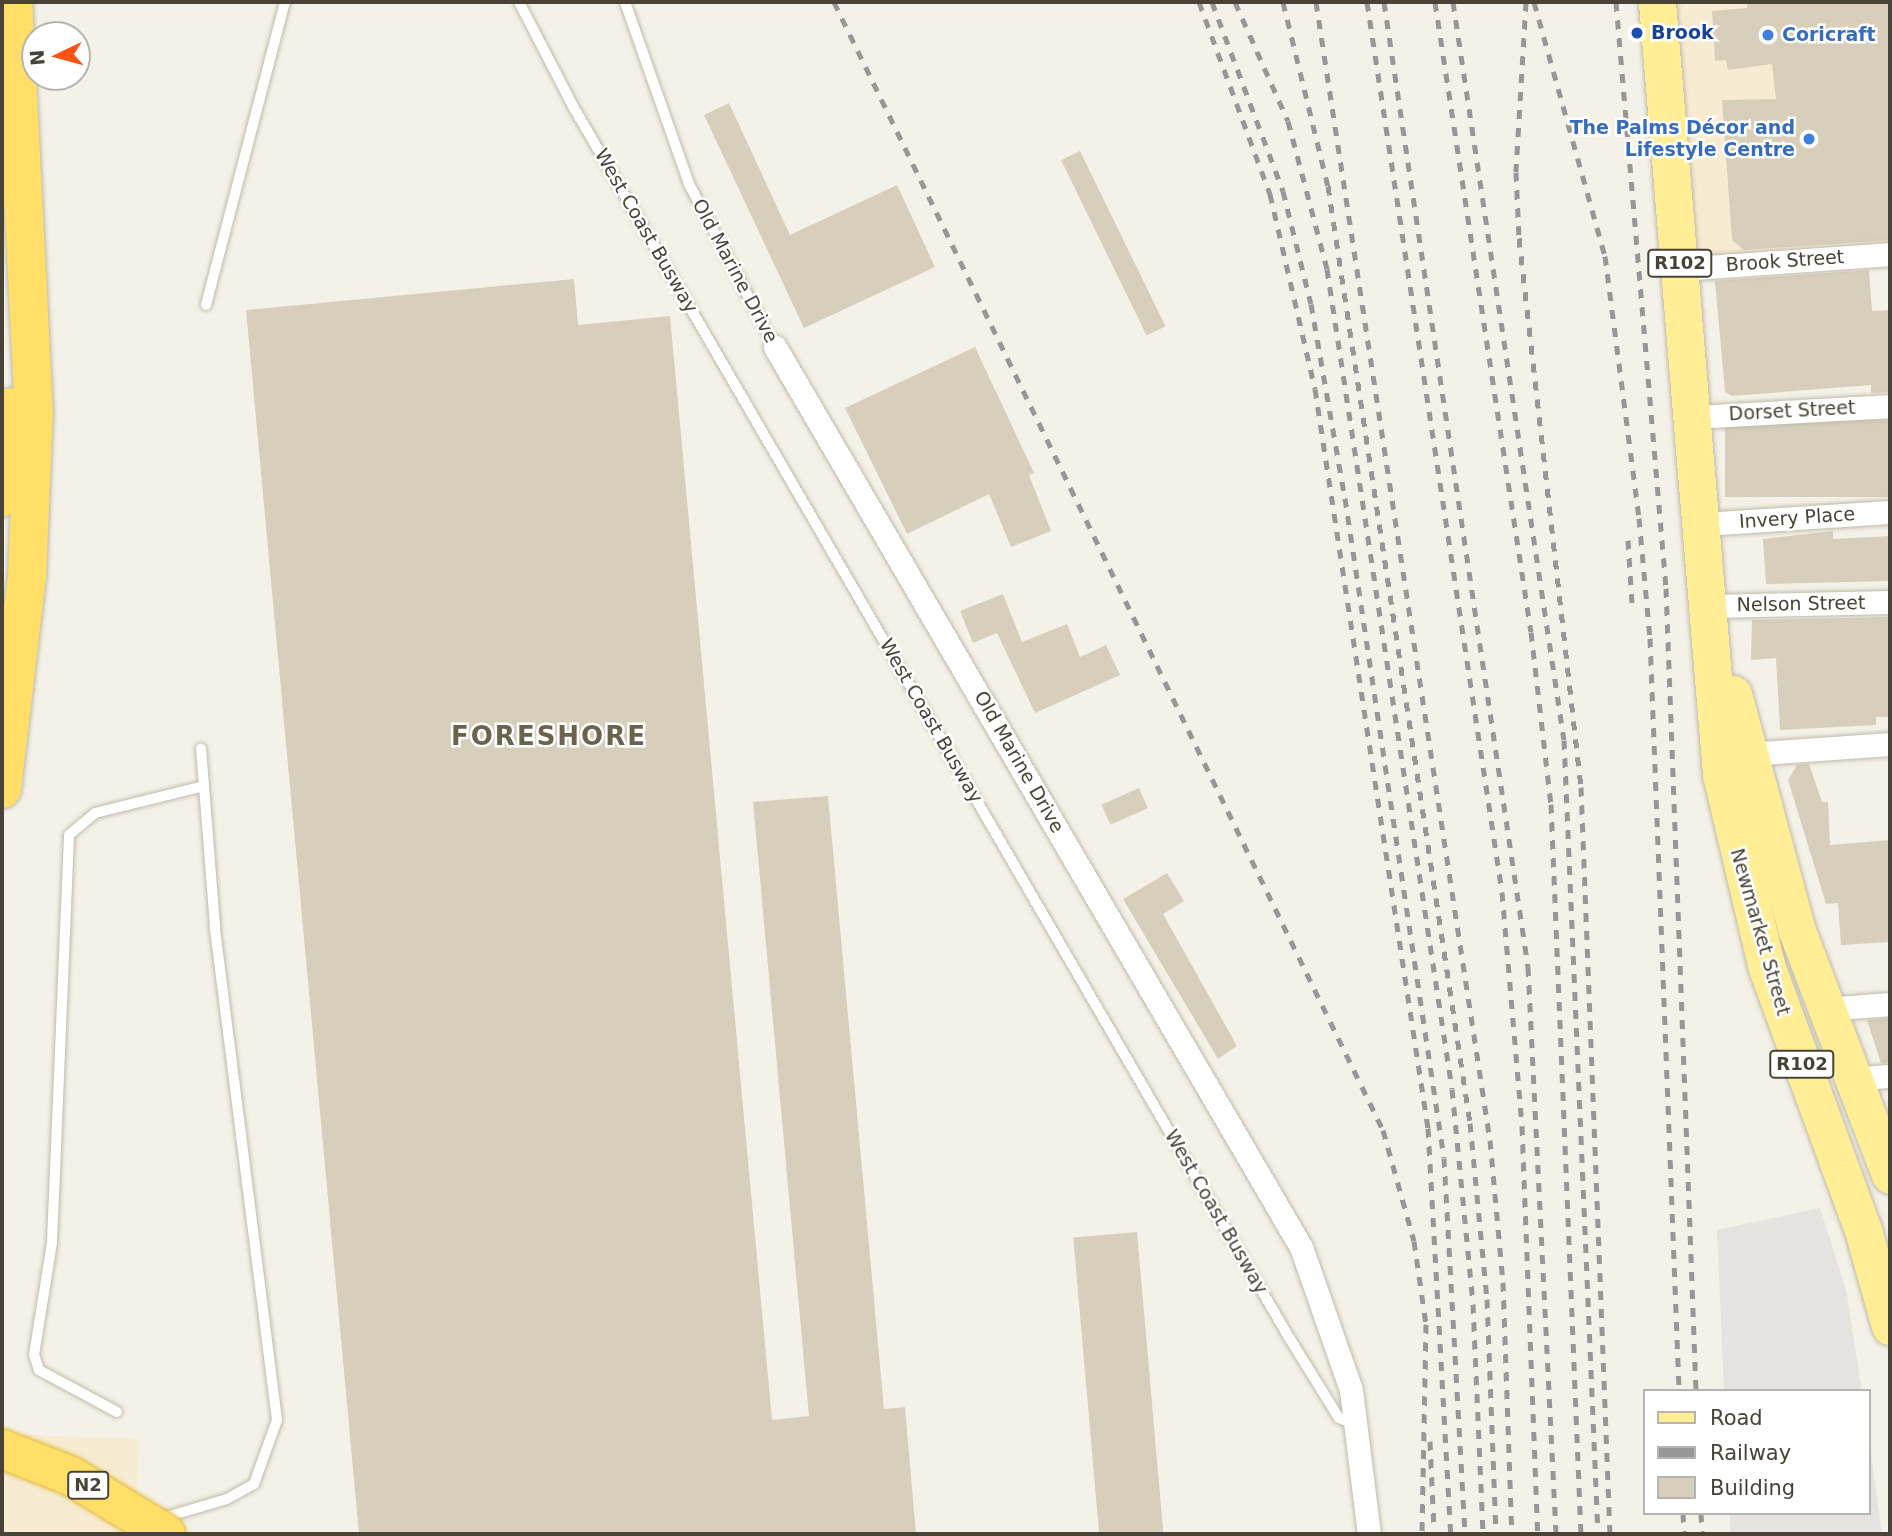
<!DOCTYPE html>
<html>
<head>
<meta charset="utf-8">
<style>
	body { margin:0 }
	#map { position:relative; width:1892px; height:1536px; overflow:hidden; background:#f4f2e8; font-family:"DejaVu Sans",sans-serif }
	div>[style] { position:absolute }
	.commercial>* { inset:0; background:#f7ecd2 }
	.parking>* { inset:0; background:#e5e4e0 }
	.building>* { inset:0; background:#d7cfbc; transform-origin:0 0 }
	.roads { filter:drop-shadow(0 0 2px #c0bbaa) drop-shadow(0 0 2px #c0bbaa) }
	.lane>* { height:10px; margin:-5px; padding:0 5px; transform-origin:5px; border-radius:5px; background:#fff }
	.street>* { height:23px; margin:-11.5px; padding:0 11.5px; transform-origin:11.5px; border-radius:11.5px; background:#fff }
	.primary>* { height:37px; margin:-18.5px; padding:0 18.5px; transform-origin:18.5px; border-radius:18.5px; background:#ffee96 }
	.highway>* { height:38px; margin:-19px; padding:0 19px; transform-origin:19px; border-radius:19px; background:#ffdf68 }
	.rail>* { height:5px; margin-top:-2.5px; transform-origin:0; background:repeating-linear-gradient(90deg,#979797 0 9px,transparent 0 18px) }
	.bridges { filter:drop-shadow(0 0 2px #e3b833) drop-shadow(0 0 2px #e3b833) }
	.highway-bridge>* { height:38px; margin:-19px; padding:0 19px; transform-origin:19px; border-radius:19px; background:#ffdf68 }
	.dots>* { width:19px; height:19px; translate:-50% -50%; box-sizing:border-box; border:4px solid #fff; border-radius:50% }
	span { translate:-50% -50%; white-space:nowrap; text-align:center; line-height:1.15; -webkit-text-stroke:5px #fff; paint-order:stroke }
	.shield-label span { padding:2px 5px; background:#fff; border:2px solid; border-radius:5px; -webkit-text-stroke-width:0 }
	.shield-label { font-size:18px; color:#484336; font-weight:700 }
	.transit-label { font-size:19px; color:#164399; font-weight:700 }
	.left { translate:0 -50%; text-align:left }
	.shop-label { font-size:19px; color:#366cbe; font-weight:700 }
	.right { translate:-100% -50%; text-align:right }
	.street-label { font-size:19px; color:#484336 }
	.district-label { font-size:26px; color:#6b634d; font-weight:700; letter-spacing:2px }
	.frame { position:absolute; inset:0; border:4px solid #484336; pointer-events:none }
	.legend { position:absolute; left:1643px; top:1389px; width:228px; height:126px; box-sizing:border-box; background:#fff; border:2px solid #b6b4af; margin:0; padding:9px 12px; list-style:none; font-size:21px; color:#484336 }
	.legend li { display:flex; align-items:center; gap:14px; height:35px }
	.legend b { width:35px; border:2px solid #b6b4af }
	.north { position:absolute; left:21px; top:21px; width:70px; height:70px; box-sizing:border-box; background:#fff; border:2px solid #b6b4af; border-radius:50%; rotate:265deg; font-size:19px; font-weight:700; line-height:28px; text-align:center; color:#484336 }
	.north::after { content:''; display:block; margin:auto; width:24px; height:32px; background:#ff5414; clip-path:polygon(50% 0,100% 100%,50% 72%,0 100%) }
</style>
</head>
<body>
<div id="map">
	<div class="commercial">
		<i style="clip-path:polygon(1674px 2px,1890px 2px,1890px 245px,1698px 257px)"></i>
		<i style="clip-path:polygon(2px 1434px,139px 1439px,137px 1492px,112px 1526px,121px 1534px,2px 1534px)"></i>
	</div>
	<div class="parking">
		<i style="clip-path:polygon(1820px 1208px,1846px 1289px,1862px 1391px,1724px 1391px,1717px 1230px)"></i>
		<i style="clip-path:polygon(1869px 1437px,1882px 1534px,1730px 1534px,1730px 1513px,1869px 1513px)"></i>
	</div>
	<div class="building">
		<i style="clip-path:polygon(1747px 2px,1890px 2px,1890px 240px,1744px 250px,1732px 240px,1722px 100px,1776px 99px,1772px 64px,1728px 70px,1726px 60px,1715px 61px,1712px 11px,1747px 8px)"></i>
		<i style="clip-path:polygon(729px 103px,790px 235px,897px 185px,935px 267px,804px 328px,704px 115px)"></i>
		<i style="left:1080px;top:151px;width:195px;height:21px;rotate:64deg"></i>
		<i style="clip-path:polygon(1869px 270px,1872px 311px,1890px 310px,1890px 392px,1871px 393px,1871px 385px,1732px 396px,1725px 392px,1715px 281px)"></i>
		<i style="clip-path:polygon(574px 279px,578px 325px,670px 316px,772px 1420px,809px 1416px,753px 802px,828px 796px,884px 1409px,905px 1407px,916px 1534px,359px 1534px,246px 310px)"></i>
		<i style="clip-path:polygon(975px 347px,1034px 473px,1029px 475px,1051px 531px,1011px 547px,989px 494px,907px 534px,845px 408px)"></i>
		<i style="left:1890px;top:420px;width:77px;height:165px;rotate:90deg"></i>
		<i style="clip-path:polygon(1833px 531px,1833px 539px,1890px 536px,1890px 581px,1766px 584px,1763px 539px)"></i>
		<i style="clip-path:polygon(1003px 594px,1022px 642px,1067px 624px,1080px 657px,1106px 645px,1120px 675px,1035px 713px,997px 633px,973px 643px,960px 611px)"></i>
		<i style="clip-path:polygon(1890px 617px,1890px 717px,1876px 717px,1876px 725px,1780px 730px,1776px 658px,1751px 660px,1752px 620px)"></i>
		<i style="clip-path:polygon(1809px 764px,1822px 802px,1828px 802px,1830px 845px,1890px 840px,1890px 942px,1841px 945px,1838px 903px,1826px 904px,1788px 780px,1797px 765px)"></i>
		<i style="left:1139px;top:788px;width:22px;height:41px;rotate:66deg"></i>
		<i style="clip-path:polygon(1167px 873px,1184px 901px,1163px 914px,1237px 1046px,1218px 1059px,1123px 899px)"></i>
		<i style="clip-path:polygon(1890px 1018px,1890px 1062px,1881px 1063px,1867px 1020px)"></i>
		<i style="left:1137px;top:1232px;width:303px;height:64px;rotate:85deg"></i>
	</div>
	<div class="roads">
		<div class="lane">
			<i style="left:519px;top:2px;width:119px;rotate:62.6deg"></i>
			<i style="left:574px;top:108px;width:1424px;rotate:59.82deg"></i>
			<i style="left:1290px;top:1339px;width:93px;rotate:58.2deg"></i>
			<i style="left:1339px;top:1418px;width:19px;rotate:21deg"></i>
			<i style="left:625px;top:2px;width:193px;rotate:70.6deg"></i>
			<i style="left:689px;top:184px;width:184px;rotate:62.2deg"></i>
			<i style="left:206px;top:305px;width:313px;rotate:-75.4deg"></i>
			<i style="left:117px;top:1412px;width:89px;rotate:-151.7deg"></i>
			<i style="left:39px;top:1370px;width:16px;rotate:-108deg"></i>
			<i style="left:34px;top:1355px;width:114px;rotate:-80.9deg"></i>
			<i style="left:52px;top:1242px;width:407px;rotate:-87.6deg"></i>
			<i style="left:69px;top:835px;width:34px;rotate:-40deg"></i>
			<i style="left:95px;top:813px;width:112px;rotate:-13.9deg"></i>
			<i style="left:156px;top:1520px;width:74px;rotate:-16.5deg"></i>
			<i style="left:227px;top:1499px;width:31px;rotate:-29deg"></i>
			<i style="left:254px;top:1484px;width:68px;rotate:-70.2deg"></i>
			<i style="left:277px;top:1420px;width:498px;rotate:-97.2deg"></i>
			<i style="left:215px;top:926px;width:178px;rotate:-94.5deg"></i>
		</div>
		<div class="street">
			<i style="left:1681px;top:269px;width:210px;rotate:-4.1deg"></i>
			<i style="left:775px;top:347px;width:1042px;rotate:59.7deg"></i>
			<i style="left:1301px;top:1247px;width:151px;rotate:70.7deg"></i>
			<i style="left:1351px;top:1390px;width:145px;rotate:82.9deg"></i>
			<i style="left:1694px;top:417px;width:196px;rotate:-3.2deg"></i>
			<i style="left:1703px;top:524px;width:187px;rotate:-3.7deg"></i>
			<i style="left:1712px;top:606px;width:178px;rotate:-1.3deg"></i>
			<i style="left:1748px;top:754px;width:142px;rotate:-4deg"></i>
			<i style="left:1826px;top:1009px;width:64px;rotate:-4.5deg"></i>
			<i style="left:1853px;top:1079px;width:37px;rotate:-5deg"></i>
		</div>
		<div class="primary">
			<i style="left:1657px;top:2px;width:775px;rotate:85.26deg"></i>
			<i style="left:1721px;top:774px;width:199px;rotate:76.7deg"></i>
			<i style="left:1767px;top:968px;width:279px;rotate:69.9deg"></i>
			<i style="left:1863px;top:1230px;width:100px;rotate:74.3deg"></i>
			<i style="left:1733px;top:694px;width:245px;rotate:74.9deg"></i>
			<i style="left:1797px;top:931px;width:261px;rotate:69.1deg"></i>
		</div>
		<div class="highway">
			<i style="left:2px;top:497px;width:90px;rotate:-84.3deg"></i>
			<i style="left:2px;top:789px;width:213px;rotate:-83.3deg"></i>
			<i style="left:27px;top:577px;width:164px;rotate:-87.6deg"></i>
			<i style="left:34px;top:413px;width:412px;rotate:-92.9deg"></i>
		</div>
	</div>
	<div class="rail">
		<i style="left:834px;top:2px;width:1255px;rotate:64.05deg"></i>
		<i style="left:1383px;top:1130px;width:115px;rotate:74.4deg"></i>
		<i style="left:1414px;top:1241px;width:84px;rotate:81.8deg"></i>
		<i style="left:1426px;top:1324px;width:210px;rotate:91.1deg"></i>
		<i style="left:1199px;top:2px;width:205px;rotate:69.7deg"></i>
		<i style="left:1270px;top:194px;width:200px;rotate:77deg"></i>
		<i style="left:1315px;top:389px;width:748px;rotate:81.31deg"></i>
		<i style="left:1428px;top:1128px;width:407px;rotate:86.8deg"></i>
		<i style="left:1212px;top:2px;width:202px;rotate:69.4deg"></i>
		<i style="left:1283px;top:191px;width:116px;rotate:76.1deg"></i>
		<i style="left:1311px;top:304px;width:197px;rotate:80.1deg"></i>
		<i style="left:1345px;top:498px;width:667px;rotate:81.47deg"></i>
		<i style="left:1444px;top:1158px;width:377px;rotate:86.8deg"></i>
		<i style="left:1235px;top:2px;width:130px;rotate:66deg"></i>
		<i style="left:1288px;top:121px;width:153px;rotate:75.2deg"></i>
		<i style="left:1327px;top:269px;width:829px;rotate:81.33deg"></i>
		<i style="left:1452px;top:1089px;width:216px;rotate:84.4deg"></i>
		<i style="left:1473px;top:1304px;width:230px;rotate:87.5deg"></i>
		<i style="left:1283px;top:2px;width:189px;rotate:76.3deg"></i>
		<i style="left:1328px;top:186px;width:948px;rotate:81.38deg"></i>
		<i style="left:1470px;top:1123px;width:177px;rotate:84.5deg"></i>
		<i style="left:1487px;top:1299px;width:235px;rotate:87.8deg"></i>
		<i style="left:1316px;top:2px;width:1151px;rotate:81.31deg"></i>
		<i style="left:1490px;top:1140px;width:143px;rotate:84.8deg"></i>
		<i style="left:1503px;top:1282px;width:252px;rotate:88deg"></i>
		<i style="left:1367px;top:2px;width:900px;rotate:81.37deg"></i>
		<i style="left:1502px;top:892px;width:235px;rotate:85.1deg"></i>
		<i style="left:1522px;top:1126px;width:408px;rotate:87.8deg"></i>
		<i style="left:1384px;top:2px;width:976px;rotate:81.51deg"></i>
		<i style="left:1528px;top:967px;width:568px;rotate:87.17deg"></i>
		<i style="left:1435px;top:2px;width:637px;rotate:81.34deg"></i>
		<i style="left:1531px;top:632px;width:173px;rotate:83.4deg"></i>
		<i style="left:1551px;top:804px;width:731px;rotate:87.65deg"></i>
		<i style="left:1453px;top:2px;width:746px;rotate:81.45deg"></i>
		<i style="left:1564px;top:740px;width:795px;rotate:87.55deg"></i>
		<i style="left:1526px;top:2px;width:170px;rotate:93.4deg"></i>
		<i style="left:1516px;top:172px;width:66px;rotate:87.4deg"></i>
		<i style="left:1519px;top:238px;width:552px;rotate:83.56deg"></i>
		<i style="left:1581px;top:787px;width:748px;rotate:87.78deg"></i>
		<i style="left:1534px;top:2px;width:264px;rotate:74.4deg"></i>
		<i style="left:1605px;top:256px;width:264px;rotate:82.6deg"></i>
		<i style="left:1639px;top:518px;width:121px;rotate:84.8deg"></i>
		<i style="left:1650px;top:638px;width:754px;rotate:87.79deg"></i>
		<i style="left:1616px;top:2px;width:588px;rotate:85.12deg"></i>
		<i style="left:1666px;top:588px;width:804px;rotate:87.86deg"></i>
		<i style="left:1628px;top:540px;width:63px;rotate:86.4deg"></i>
		<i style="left:1430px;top:1441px;width:88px;rotate:87.4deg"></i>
		<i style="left:1683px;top:1513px;width:21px;rotate:87deg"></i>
		<i style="left:1701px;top:1513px;width:21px;rotate:87deg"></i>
	</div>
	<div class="bridges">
		<div class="highway-bridge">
			<i style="left:2px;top:1449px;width:74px;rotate:21.4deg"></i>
			<i style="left:71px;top:1476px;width:111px;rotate:31.4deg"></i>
		</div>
	</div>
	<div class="dots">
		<i style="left:1637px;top:33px;background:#1a4fb4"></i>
		<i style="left:1768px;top:35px;background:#3f7fe0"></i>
		<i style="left:1809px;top:139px;background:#3f7fe0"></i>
	</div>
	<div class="shield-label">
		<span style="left:1680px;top:263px">R102</span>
		<span style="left:1802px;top:1064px">R102</span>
		<span style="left:88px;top:1485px">N2</span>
	</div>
	<div class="transit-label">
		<span class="left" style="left:1651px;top:33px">Brook</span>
	</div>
	<div class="shop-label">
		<span class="left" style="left:1782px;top:35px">Coricraft</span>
		<span class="right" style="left:1795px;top:139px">The Palms Décor and<br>Lifestyle Centre</span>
	</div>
	<div class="street-label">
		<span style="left:646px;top:231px;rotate:60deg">West Coast Busway</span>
		<span style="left:1785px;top:261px;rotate:-4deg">Brook Street</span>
		<span style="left:735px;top:271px;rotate:62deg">Old Marine Drive</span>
		<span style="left:1792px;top:411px;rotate:-3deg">Dorset Street</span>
		<span style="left:1797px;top:518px;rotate:-4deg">Invery Place</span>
		<span style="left:1801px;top:604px;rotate:-1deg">Nelson Street</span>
		<span style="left:931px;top:721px;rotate:60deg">West Coast Busway</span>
		<span style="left:1019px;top:762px;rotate:60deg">Old Marine Drive</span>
		<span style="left:1760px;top:932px;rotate:74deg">Newmarket Street</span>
		<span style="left:1216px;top:1212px;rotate:60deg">West Coast Busway</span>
	</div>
	<div class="district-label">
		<span style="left:549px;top:737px">FORESHORE</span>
	</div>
	<div class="frame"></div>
	<ul class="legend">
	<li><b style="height:9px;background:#ffee96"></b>Road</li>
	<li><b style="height:9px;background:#979797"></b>Railway</li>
	<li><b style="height:19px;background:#d7cfbc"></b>Building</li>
	</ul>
	<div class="north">N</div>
</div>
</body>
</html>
